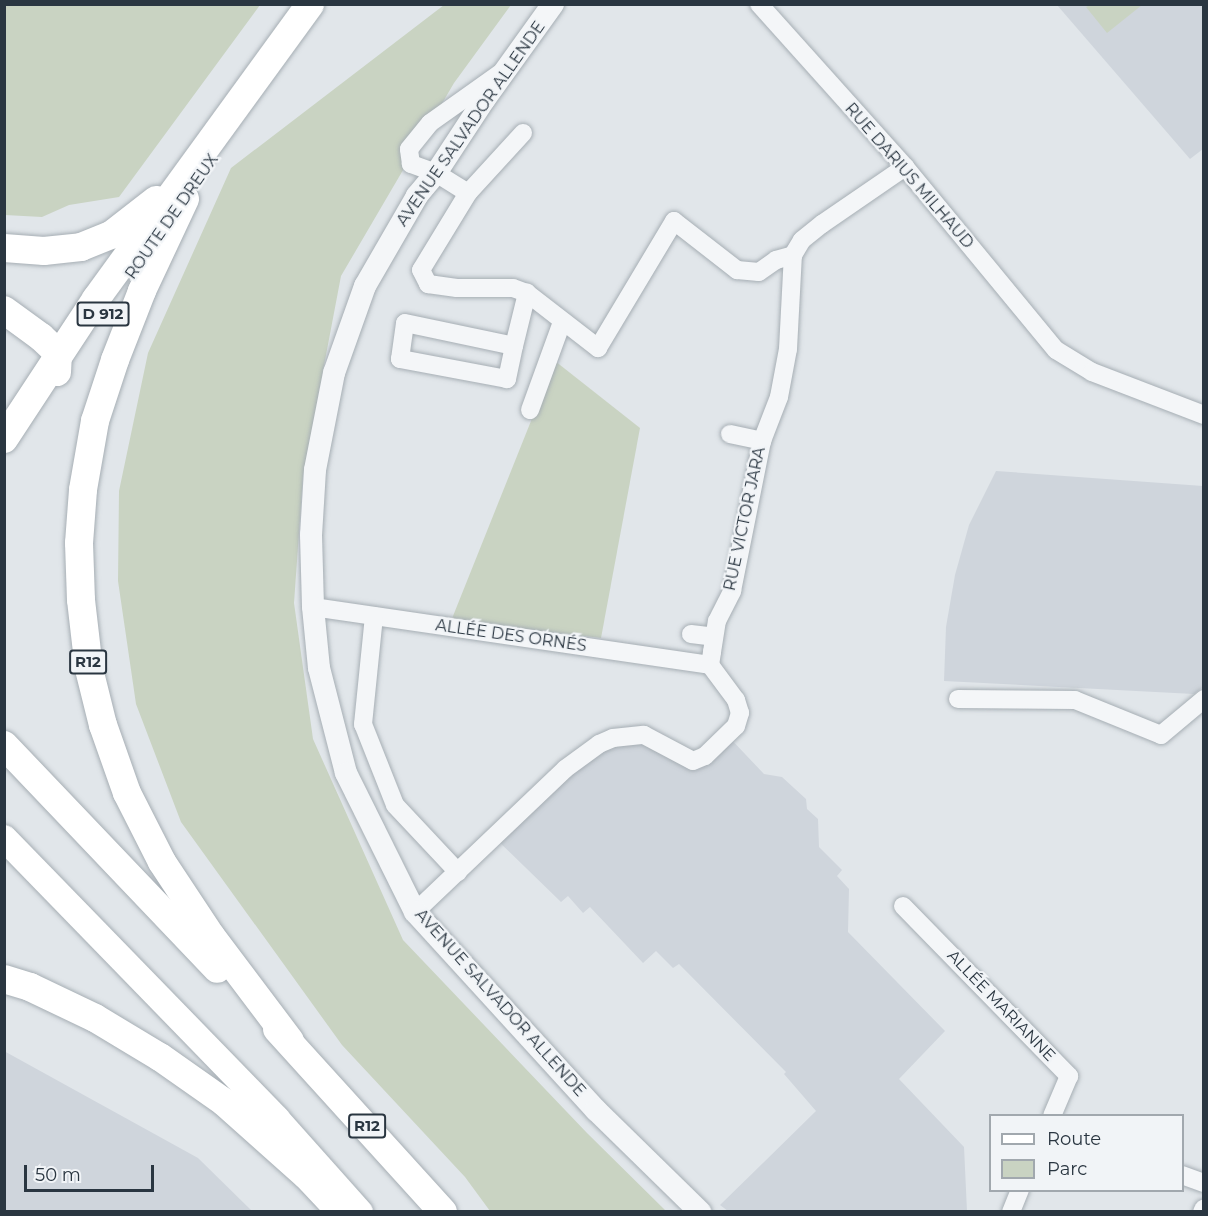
<!DOCTYPE html>
<html>
<head>
<meta charset="utf-8">
<style>
	body { margin:0 }
	#map { position:relative; width:1208px; height:1216px; overflow:hidden; background:#e1e6ea; font-family:Montserrat,sans-serif }
	div>[style] { position:absolute }
	.built>* { inset:0; background:#cfd5dc }
	.green>* { inset:0; background:#c9d3c2 }
	.roads { filter:drop-shadow(0 0 2px #a6aeb4) drop-shadow(0 0 2px #a6aeb4) }
	.minor>* { height:18px; margin:-9px; padding:0 9px; transform-origin:9px; border-radius:9px; background:#f4f6f8 }
	.tertiary>* { height:22px; margin:-11px; padding:0 11px; transform-origin:11px; border-radius:11px; background:#f4f6f8 }
	.secondary>* { height:26px; margin:-13px; padding:0 13px; transform-origin:13px; border-radius:13px; background:#fff }
	.primary>* { height:28px; margin:-14px; padding:0 14px; transform-origin:14px; border-radius:14px; background:#fff }
	span { translate:-50% -50%; white-space:nowrap; text-align:center; line-height:1.15; -webkit-text-stroke:4.5px #f1f4f7; paint-order:stroke }
	.shield-label span { padding:2px 4px; background:#f1f4f7; border:2px solid; border-radius:4px; -webkit-text-stroke-width:0 }
	.shield-label { font-size:15px; color:#2a3641; font-weight:700 }
	.street-label { font-size:16px; color:#2a3641 }
	.frame { position:absolute; inset:0; border:6px solid #2a3641; pointer-events:none }
	.legend { position:absolute; left:989px; top:1114px; width:195px; height:78px; box-sizing:border-box; background:#f1f4f7; border:2px solid #a1a8ae; margin:0; padding:8px 10px; list-style:none; font-size:18px; color:#2a3641 }
	.legend li { display:flex; align-items:center; gap:12px; height:30px }
	.legend b { width:30px; border:2px solid #a1a8ae }
	.scale { position:absolute; left:24px; top:1165px; width:130px; height:27px; box-sizing:border-box; border:3px solid #2a3641; border-top:0; padding-left:8px; font-size:18px; line-height:21px; white-space:nowrap; color:#2a3641; -webkit-text-stroke:4px #f1f4f7; paint-order:stroke }
</style>
</head>
<body>
<div id="map">
	<div class="built">
		<i style="clip-path:polygon(1057px 5px,1203px 5px,1203px 149px,1190px 159px)"></i>
		<i style="clip-path:polygon(996px 471px,1203px 486px,1203px 687px,1194px 694px,944px 681px,946px 627px,955px 575px,969px 525px)"></i>
		<i style="clip-path:polygon(628px 735px,683px 758px,727px 735px,764px 774px,782px 777px,806px 799px,807px 809px,818px 819px,819px 847px,842px 870px,837px 876px,849px 889px,848px 932px,945px 1031px,899px 1079px,964px 1147px,967px 1211px,728px 1211px,720px 1205px,816px 1111px,784px 1074px,786px 1072px,679px 964px,673px 968px,656px 951px,643px 963px,590px 907px,583px 913px,568px 896px,561px 902px,494px 837px,565px 769px)"></i>
		<i style="clip-path:polygon(4px 1051px,198px 1158px,252px 1211px,5px 1211px)"></i>
	</div>
	<div class="green">
		<i style="clip-path:polygon(4px 5px,5px 4px,260px 5px,119px 197px,69px 205px,42px 217px,5px 215px)"></i>
		<i style="clip-path:polygon(444px 5px,511px 5px,454px 83px,341px 276px,303px 476px,294px 603px,313px 739px,403px 940px,587px 1133px,666px 1211px,490px 1211px,465px 1177px,342px 1045px,181px 822px,136px 704px,118px 581px,119px 491px,148px 353px,231px 168px)"></i>
		<i style="clip-path:polygon(1090px 5px,1090px 4px,1142px 5px,1107px 33px,1086px 7px)"></i>
		<i style="clip-path:polygon(555px 361px,640px 428px,601px 638px,451px 621px)"></i>
	</div>
	<div class="roads">
		<div class="minor">
			<i style="left:759px;top:4px;width:219px;rotate:48.1deg"></i>
			<i style="left:905px;top:167px;width:237px;rotate:50.5deg"></i>
			<i style="left:1056px;top:350px;width:42px;rotate:31.4deg"></i>
			<i style="left:1092px;top:372px;width:120px;rotate:21deg"></i>
			<i style="left:523px;top:133px;width:81px;rotate:132.5deg"></i>
			<i style="left:468px;top:193px;width:90px;rotate:121.4deg"></i>
			<i style="left:421px;top:270px;width:16px;rotate:63deg"></i>
			<i style="left:428px;top:284px;width:29px;rotate:8deg"></i>
			<i style="left:457px;top:288px;width:56px"></i>
			<i style="left:513px;top:288px;width:15px;rotate:20deg"></i>
			<i style="left:527px;top:293px;width:90px;rotate:37.8deg"></i>
			<i style="left:598px;top:348px;width:148px;rotate:-59.1deg"></i>
			<i style="left:674px;top:221px;width:80px;rotate:37.9deg"></i>
			<i style="left:737px;top:270px;width:22px;rotate:5deg"></i>
			<i style="left:759px;top:272px;width:21px;rotate:-35deg"></i>
			<i style="left:776px;top:260px;width:18px;rotate:-16deg"></i>
			<i style="left:468px;top:193px;width:38px;rotate:-148deg"></i>
			<i style="left:436px;top:173px;width:27px;rotate:-160deg"></i>
			<i style="left:411px;top:164px;width:15px;rotate:-98deg"></i>
			<i style="left:409px;top:149px;width:33px;rotate:-51deg"></i>
			<i style="left:430px;top:123px;width:85px;rotate:-35.4deg"></i>
			<i style="left:514px;top:346px;width:34px;rotate:102deg"></i>
			<i style="left:507px;top:379px;width:109px;rotate:-169.4deg"></i>
			<i style="left:400px;top:359px;width:36px;rotate:-82deg"></i>
			<i style="left:405px;top:323px;width:111px;rotate:11.9deg"></i>
			<i style="left:514px;top:346px;width:55px;rotate:-76.2deg"></i>
			<i style="left:530px;top:410px;width:94px;rotate:-70deg"></i>
			<i style="left:730px;top:434px;width:33px;rotate:12deg"></i>
			<i style="left:313px;top:607px;width:401px;rotate:8.3deg"></i>
			<i style="left:374px;top:616px;width:109px;rotate:95.8deg"></i>
			<i style="left:363px;top:724px;width:87px;rotate:68.4deg"></i>
			<i style="left:395px;top:805px;width:92px;rotate:46.8deg"></i>
			<i style="left:691px;top:634px;width:23px;rotate:7deg"></i>
			<i style="left:958px;top:699px;width:117px;rotate:0.5deg"></i>
			<i style="left:1075px;top:700px;width:93px;rotate:22.1deg"></i>
			<i style="left:1161px;top:735px;width:56px;rotate:-39.9deg"></i>
			<i style="left:903px;top:906px;width:238px;rotate:45.7deg"></i>
			<i style="left:1069px;top:1076px;width:43px;rotate:113deg"></i>
			<i style="left:415px;top:912px;width:207px;rotate:-43.6deg"></i>
			<i style="left:565px;top:769px;width:42px;rotate:-36.3deg"></i>
			<i style="left:599px;top:744px;width:15px;rotate:-23deg"></i>
			<i style="left:613px;top:738px;width:31px;rotate:-6deg"></i>
			<i style="left:644px;top:735px;width:55px;rotate:28deg"></i>
			<i style="left:693px;top:761px;width:13px;rotate:-23deg"></i>
			<i style="left:705px;top:756px;width:43px;rotate:-44.1deg"></i>
			<i style="left:736px;top:726px;width:14px;rotate:-73deg"></i>
			<i style="left:740px;top:713px;width:14px;rotate:-107deg"></i>
			<i style="left:736px;top:700px;width:44px;rotate:-126.6deg"></i>
			<i style="left:710px;top:665px;width:13px;rotate:-81deg"></i>
			<i style="left:712px;top:652px;width:31px;rotate:-81deg"></i>
			<i style="left:717px;top:621px;width:34px;rotate:-63deg"></i>
			<i style="left:732px;top:591px;width:153px;rotate:-78.7deg"></i>
			<i style="left:762px;top:441px;width:47px;rotate:-68.9deg"></i>
			<i style="left:779px;top:397px;width:49px;rotate:-79.4deg"></i>
			<i style="left:788px;top:349px;width:94px;rotate:-87deg"></i>
			<i style="left:793px;top:255px;width:17px;rotate:-59deg"></i>
			<i style="left:802px;top:240px;width:26px;rotate:-39deg"></i>
			<i style="left:822px;top:224px;width:101px;rotate:-34.5deg"></i>
			<i style="left:1182px;top:1175px;width:23px;rotate:20deg"></i>
			<i style="left:1011px;top:1212px;width:24px;rotate:-68deg"></i>
			<i style="left:1202px;top:1212px;width:4px;rotate:-63deg"></i>
		</div>
		<div class="tertiary">
			<i style="left:553px;top:4px;width:118px;rotate:125.7deg"></i>
			<i style="left:484px;top:100px;width:87px;rotate:123.3deg"></i>
			<i style="left:436px;top:173px;width:30px;rotate:130deg"></i>
			<i style="left:417px;top:196px;width:104px;rotate:120deg"></i>
			<i style="left:365px;top:286px;width:92px;rotate:109.6deg"></i>
			<i style="left:334px;top:373px;width:99px;rotate:101.1deg"></i>
			<i style="left:315px;top:470px;width:65px;rotate:93.5deg"></i>
			<i style="left:311px;top:535px;width:72px;rotate:88.4deg"></i>
			<i style="left:313px;top:607px;width:61px;rotate:84.4deg"></i>
			<i style="left:319px;top:668px;width:108px;rotate:75.6deg"></i>
			<i style="left:346px;top:773px;width:155px;rotate:63.6deg"></i>
			<i style="left:415px;top:912px;width:268px;rotate:47.6deg"></i>
			<i style="left:596px;top:1110px;width:146px;rotate:44.4deg"></i>
		</div>
		<div class="secondary">
			<i style="left:4px;top:838px;width:392px;rotate:45.8deg"></i>
			<i style="left:277px;top:1119px;width:125px;rotate:48.3deg"></i>
		</div>
		<div class="primary">
			<i style="left:185px;top:199px;width:102px;rotate:115.1deg"></i>
			<i style="left:142px;top:291px;width:74px;rotate:111.4deg"></i>
			<i style="left:115px;top:360px;width:64px;rotate:108.2deg"></i>
			<i style="left:95px;top:421px;width:70px;rotate:99.9deg"></i>
			<i style="left:83px;top:490px;width:53px;rotate:94.3deg"></i>
			<i style="left:79px;top:543px;width:57px;rotate:88deg"></i>
			<i style="left:81px;top:600px;width:69px;rotate:83.4deg"></i>
			<i style="left:89px;top:669px;width:58px;rotate:76deg"></i>
			<i style="left:103px;top:725px;width:72px;rotate:70.6deg"></i>
			<i style="left:127px;top:793px;width:77px;rotate:63.1deg"></i>
			<i style="left:162px;top:862px;width:89px;rotate:56.5deg"></i>
			<i style="left:211px;top:936px;width:131px;rotate:53deg"></i>
			<i style="left:4px;top:248px;width:40px;rotate:4.3deg"></i>
			<i style="left:44px;top:251px;width:37px;rotate:-6deg"></i>
			<i style="left:81px;top:247px;width:32px;rotate:-22deg"></i>
			<i style="left:111px;top:235px;width:57px;rotate:-37.9deg"></i>
			<i style="left:4px;top:310px;width:46px;rotate:36.1deg"></i>
			<i style="left:41px;top:337px;width:23px;rotate:43deg"></i>
			<i style="left:58px;top:353px;width:19px;rotate:93deg"></i>
			<i style="left:4px;top:439px;width:168px;rotate:-56.7deg"></i>
			<i style="left:96px;top:299px;width:364px;rotate:-54deg"></i>
			<i style="left:4px;top:745px;width:309px;rotate:46.4deg"></i>
			<i style="left:4px;top:979px;width:27px;rotate:17deg"></i>
			<i style="left:30px;top:987px;width:72px;rotate:25.5deg"></i>
			<i style="left:95px;top:1018px;width:76px;rotate:31deg"></i>
			<i style="left:160px;top:1057px;width:78px;rotate:35.1deg"></i>
			<i style="left:224px;top:1102px;width:110px;rotate:41.7deg"></i>
			<i style="left:306px;top:1175px;width:51px;rotate:46.6deg"></i>
			<i style="left:277px;top:1029px;width:247px;rotate:47.8deg"></i>
		</div>
	</div>
	<div class="shield-label">
		<span style="left:103px;top:314px">D 912</span>
		<span style="left:88px;top:662px">R12</span>
		<span style="left:367px;top:1126px">R12</span>
	</div>
	<div class="street-label">
		<span style="left:471px;top:124px;rotate:-55deg">AVENUE SALVADOR ALLENDE</span>
		<span style="left:909px;top:176px;rotate:49deg">RUE DARIUS MILHAUD</span>
		<span style="left:172px;top:217px;rotate:-55deg">ROUTE DE DREUX</span>
		<span style="left:745px;top:519px;rotate:-78deg">RUE VICTOR JARA</span>
		<span style="left:511px;top:636px;rotate:8deg">ALLÉE DES ORNÉS</span>
		<span style="left:500px;top:1003px;rotate:48deg">AVENUE SALVADOR ALLENDE</span>
		<span style="left:1001px;top:1006px;rotate:46deg">ALLÉE MARIANNE</span>
	</div>
	<div class="frame"></div>
	<ul class="legend">
	<li><b style="height:8px;background:#fff"></b>Route</li>
	<li><b style="height:16px;background:#c9d3c2"></b>Parc</li>
	</ul>
	<div class="scale">50 m</div>
</div>
</body>
</html>
